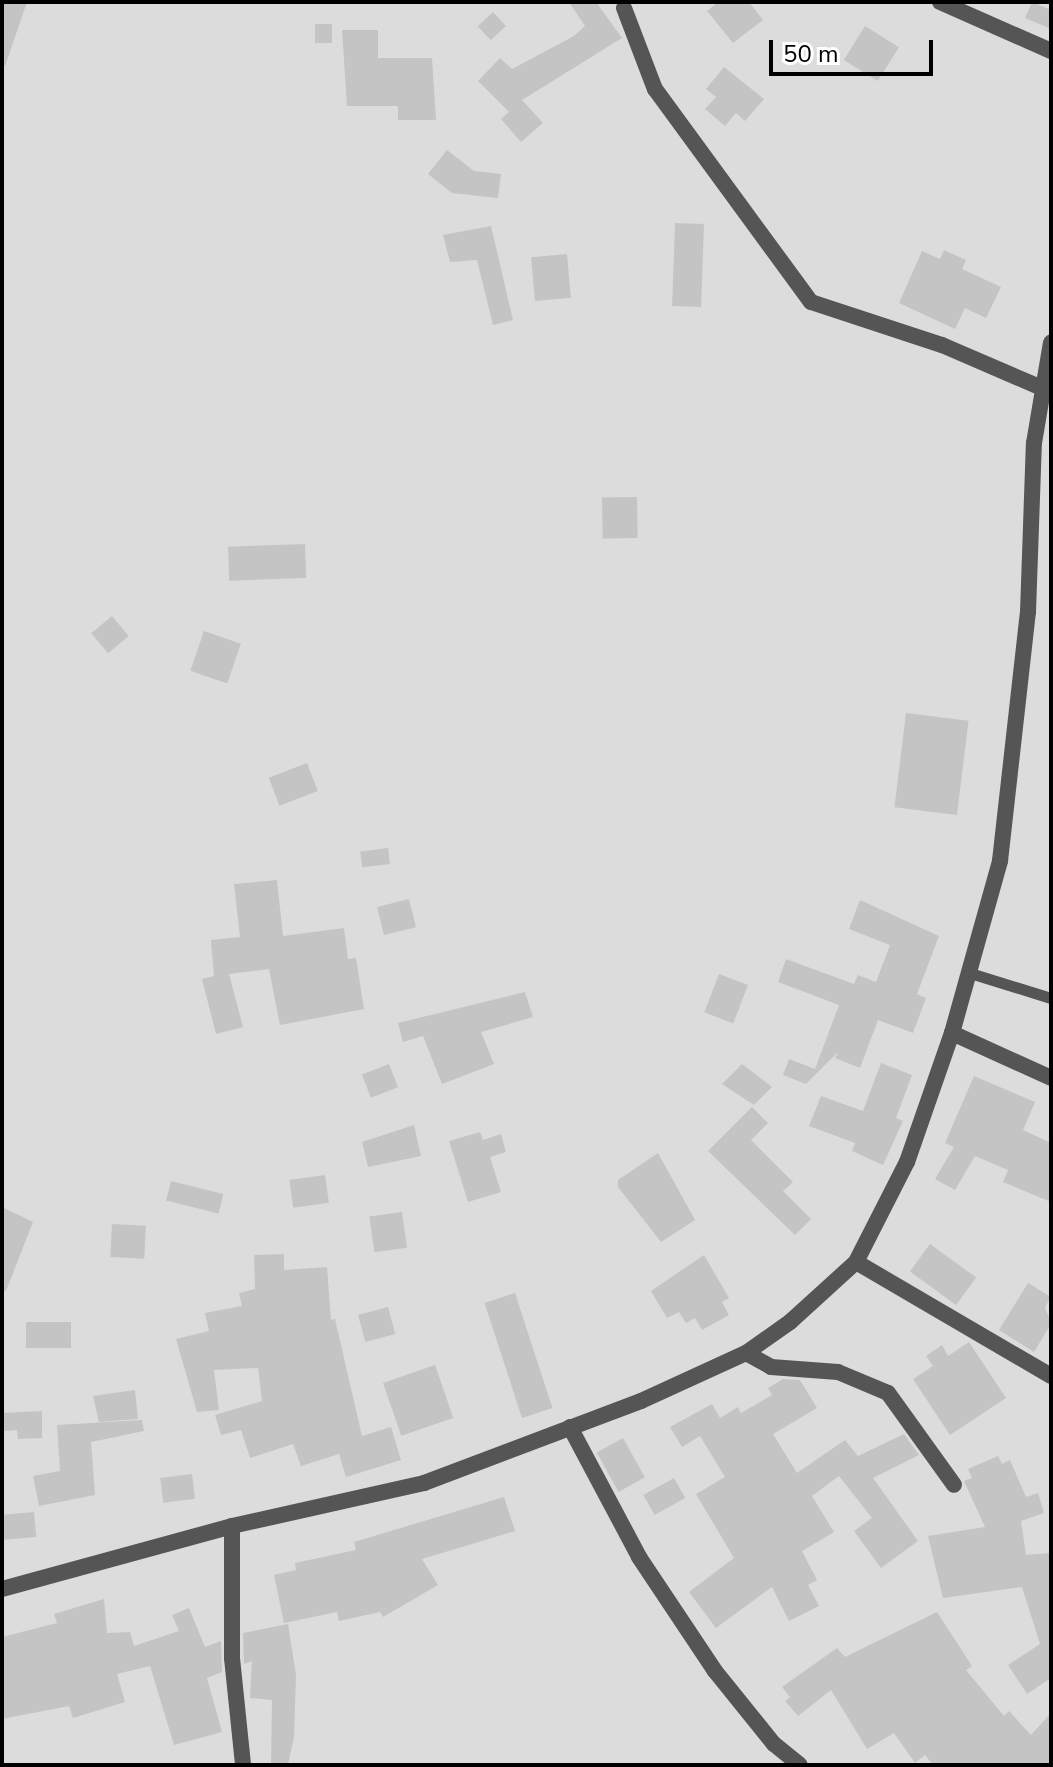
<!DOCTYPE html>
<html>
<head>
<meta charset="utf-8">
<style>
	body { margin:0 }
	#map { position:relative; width:1053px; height:1767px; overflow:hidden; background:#fff; font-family:"Nunito Sans",sans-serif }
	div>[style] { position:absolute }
	.green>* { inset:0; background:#dcdcdc; transform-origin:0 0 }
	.building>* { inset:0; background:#c4c4c4; transform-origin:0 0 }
	.service>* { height:11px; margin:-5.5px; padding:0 5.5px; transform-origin:5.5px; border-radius:5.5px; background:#555 }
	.minor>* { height:16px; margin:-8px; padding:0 8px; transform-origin:8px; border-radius:8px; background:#555 }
	.tertiary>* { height:16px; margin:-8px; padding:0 8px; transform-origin:8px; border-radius:8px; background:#555 }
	span { translate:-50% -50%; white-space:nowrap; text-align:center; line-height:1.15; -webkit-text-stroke:8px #fff; paint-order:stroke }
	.frame { position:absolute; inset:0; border:4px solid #000; pointer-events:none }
	.scale { position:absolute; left:769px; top:40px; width:164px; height:36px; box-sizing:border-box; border:4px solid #000; border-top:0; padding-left:10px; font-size:24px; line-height:28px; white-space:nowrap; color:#000; -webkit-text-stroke:6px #fff; paint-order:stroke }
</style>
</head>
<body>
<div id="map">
	<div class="green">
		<i style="left:2px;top:2px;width:1049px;height:1763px"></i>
	</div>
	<div class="building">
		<i style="clip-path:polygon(2px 2px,27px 2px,5px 66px,2px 66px)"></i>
		<i style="clip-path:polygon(569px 2px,596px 2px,622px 38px,522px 100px,543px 123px,521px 142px,501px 119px,509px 112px,478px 81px,500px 58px,512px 69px,574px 36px,585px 26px)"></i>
		<i style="clip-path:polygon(718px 2px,749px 2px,763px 20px,733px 43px,707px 11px)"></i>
		<i style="clip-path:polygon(1032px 2px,1051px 10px,1051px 29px,1025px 18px)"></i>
		<i style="left:493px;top:12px;width:19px;height:21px;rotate:47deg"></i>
		<i style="left:315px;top:24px;width:17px;height:19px"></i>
		<i style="left:865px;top:26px;width:40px;height:40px;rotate:32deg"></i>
		<i style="clip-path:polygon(342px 30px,378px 30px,378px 58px,432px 58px,436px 120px,398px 120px,398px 106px,347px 106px)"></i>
		<i style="clip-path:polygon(724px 67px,764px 99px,745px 121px,736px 113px,725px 126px,705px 109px,716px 97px,706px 89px)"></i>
		<i style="clip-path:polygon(447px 150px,474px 171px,501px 174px,498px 198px,452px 193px,428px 174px)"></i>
		<i style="left:675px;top:223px;width:29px;height:83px;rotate:2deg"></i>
		<i style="clip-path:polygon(491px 226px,513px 320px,493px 325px,477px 260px,450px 262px,443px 235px)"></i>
		<i style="clip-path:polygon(944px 250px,966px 260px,962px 269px,1001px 287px,986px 318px,965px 308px,955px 329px,899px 303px,922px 251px,940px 259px)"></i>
		<i style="left:567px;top:254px;width:44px;height:36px;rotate:85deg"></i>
		<i style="left:637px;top:497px;width:41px;height:35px;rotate:89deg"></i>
		<i style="left:305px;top:544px;width:34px;height:77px;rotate:88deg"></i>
		<i style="left:112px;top:616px;width:26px;height:27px;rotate:50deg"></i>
		<i style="left:204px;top:631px;width:39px;height:42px;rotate:19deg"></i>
		<i style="left:906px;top:713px;width:63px;height:95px;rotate:7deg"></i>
		<i style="left:307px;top:763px;width:30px;height:41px;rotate:69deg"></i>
		<i style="left:388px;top:848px;width:16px;height:28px;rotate:83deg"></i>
		<i style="clip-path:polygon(277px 880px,283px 936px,344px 928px,348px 959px,356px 958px,364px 1009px,280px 1025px,269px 969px,229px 974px,243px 1027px,216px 1034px,202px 979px,214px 976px,211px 940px,240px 937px,234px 884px)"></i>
		<i style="left:409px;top:899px;width:29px;height:33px;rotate:76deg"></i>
		<i style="clip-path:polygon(860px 900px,939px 936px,917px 994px,926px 998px,913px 1033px,878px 1020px,860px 1068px,835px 1058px,838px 1052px,806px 1084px,783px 1075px,789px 1059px,815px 1069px,839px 1005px,778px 982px,786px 959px,854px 984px,858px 975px,876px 982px,890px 945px,849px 929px)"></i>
		<i style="left:719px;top:974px;width:31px;height:41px;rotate:21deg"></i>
		<i style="clip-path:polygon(525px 992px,533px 1017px,481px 1032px,494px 1064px,442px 1084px,423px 1036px,403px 1042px,398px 1023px)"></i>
		<i style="clip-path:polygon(881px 1063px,912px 1075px,896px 1118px,903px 1121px,883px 1165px,852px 1151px,855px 1143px,809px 1126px,821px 1096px,863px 1111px)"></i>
		<i style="left:389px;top:1064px;width:25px;height:29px;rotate:69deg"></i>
		<i style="clip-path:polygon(742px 1064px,772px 1087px,754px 1105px,722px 1084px)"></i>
		<i style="clip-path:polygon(974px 1076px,1035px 1102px,1023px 1130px,1051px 1143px,1051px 1202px,1003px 1182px,1008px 1170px,975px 1156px,955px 1190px,935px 1179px,954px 1147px,945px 1143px)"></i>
		<i style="clip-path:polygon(752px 1107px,768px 1123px,751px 1140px,793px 1182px,783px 1191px,811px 1219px,795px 1235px,708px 1151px)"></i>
		<i style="clip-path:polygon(414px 1125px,421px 1156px,368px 1167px,362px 1142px)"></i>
		<i style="clip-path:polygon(480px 1132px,483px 1140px,501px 1134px,506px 1152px,490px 1157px,501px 1192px,468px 1202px,449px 1141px)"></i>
		<i style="clip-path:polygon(658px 1153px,695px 1220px,661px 1242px,618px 1187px,618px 1180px)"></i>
		<i style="left:325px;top:1175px;width:28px;height:36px;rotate:82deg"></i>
		<i style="left:171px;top:1181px;width:54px;height:20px;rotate:14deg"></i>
		<i style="clip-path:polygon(2px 1207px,33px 1222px,6px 1291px,2px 1291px)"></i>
		<i style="left:402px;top:1212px;width:36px;height:33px;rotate:82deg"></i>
		<i style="left:112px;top:1224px;width:34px;height:33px;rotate:3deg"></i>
		<i style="left:930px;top:1244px;width:57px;height:34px;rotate:36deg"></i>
		<i style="clip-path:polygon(284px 1254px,284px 1270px,327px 1267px,331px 1320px,335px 1319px,362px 1436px,391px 1427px,401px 1460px,346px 1477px,339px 1454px,301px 1466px,293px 1444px,250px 1458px,241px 1430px,221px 1435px,215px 1415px,262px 1401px,258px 1368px,214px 1370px,219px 1410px,197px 1412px,176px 1339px,209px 1331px,205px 1313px,242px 1306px,239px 1293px,255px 1289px,254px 1255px)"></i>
		<i style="clip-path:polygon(704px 1255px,729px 1298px,722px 1302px,729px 1315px,702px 1330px,695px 1318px,686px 1323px,679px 1312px,667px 1318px,651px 1291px)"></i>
		<i style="clip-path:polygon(1028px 1283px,1051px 1297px,1045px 1307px,1051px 1324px,1034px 1352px,999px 1330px)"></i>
		<i style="left:515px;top:1293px;width:121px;height:32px;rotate:72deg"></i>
		<i style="left:388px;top:1307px;width:28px;height:31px;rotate:75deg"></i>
		<i style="left:26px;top:1322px;width:45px;height:26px"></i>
		<i style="clip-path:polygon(969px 1342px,1006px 1398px,950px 1435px,913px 1379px,933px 1366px,926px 1356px,942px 1345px,948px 1356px)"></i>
		<i style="left:435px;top:1365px;width:56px;height:55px;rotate:71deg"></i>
		<i style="clip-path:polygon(783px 1379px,800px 1380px,817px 1408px,773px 1434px,797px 1473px,845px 1440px,858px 1456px,904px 1434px,919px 1455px,873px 1478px,918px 1541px,881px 1568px,854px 1531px,872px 1518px,839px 1476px,812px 1496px,834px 1532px,802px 1551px,817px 1580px,808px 1585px,819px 1606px,789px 1621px,772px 1587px,716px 1628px,689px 1592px,734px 1558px,696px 1494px,725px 1477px,700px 1436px,682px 1447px,670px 1427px,712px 1404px,720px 1418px,738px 1407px,741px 1413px,772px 1395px,768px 1388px)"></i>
		<i style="clip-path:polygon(135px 1390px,138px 1419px,99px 1422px,93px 1396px)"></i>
		<i style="clip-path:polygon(42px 1411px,42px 1438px,18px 1439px,17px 1430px,2px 1431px,2px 1413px)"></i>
		<i style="clip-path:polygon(142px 1420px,144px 1431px,91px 1442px,95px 1495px,39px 1506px,33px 1476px,60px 1471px,57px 1425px)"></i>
		<i style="left:623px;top:1438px;width:45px;height:30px;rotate:61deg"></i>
		<i style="clip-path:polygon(998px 1456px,1002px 1464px,1010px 1460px,1026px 1497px,1038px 1493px,1044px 1513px,1021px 1521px,1026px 1555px,1051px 1553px,1051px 1678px,1027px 1694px,1008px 1665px,1040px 1644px,1022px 1587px,943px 1598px,928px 1536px,985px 1527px,964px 1481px,972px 1478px,968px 1469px)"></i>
		<i style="left:192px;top:1474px;width:25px;height:32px;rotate:83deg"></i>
		<i style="left:674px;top:1478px;width:23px;height:35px;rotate:61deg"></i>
		<i style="clip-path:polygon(504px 1497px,515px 1531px,422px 1559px,438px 1585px,383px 1617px,380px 1612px,339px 1621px,337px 1612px,284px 1623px,274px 1575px,296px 1570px,295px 1563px,356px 1550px,354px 1542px)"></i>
		<i style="left:34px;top:1512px;width:25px;height:32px;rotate:85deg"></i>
		<i style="clip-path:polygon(104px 1599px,107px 1633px,130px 1632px,134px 1646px,179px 1631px,172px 1615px,189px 1608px,205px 1647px,221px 1641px,222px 1672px,207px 1678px,222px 1732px,174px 1745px,150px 1666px,117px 1674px,125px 1702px,73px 1718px,69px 1706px,2px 1719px,2px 1637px,57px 1623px,54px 1614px)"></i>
		<i style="clip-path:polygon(937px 1612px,972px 1666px,966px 1670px,1004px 1716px,1009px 1711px,1031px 1735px,1051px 1713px,1051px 1765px,933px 1765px,925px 1755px,915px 1763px,894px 1733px,867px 1749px,831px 1690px,798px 1716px,785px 1701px,790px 1697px,782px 1687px,837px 1648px,845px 1657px)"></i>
		<i style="clip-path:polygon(288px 1624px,296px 1675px,294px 1737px,288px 1765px,271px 1765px,272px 1700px,250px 1698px,252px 1661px,244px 1664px,243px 1633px)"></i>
	</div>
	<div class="service">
		<i style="left:970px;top:973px;width:85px;rotate:17.2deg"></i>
	</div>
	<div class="minor">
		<i style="left:940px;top:2px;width:121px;rotate:23.8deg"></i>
		<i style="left:624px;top:8px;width:87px;rotate:69.1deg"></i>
		<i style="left:655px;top:89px;width:264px;rotate:53.8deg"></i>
		<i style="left:811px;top:302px;width:138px;rotate:18.2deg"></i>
		<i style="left:942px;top:345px;width:119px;rotate:23.3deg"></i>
		<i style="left:952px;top:1033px;width:109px;rotate:24.4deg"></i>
		<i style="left:856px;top:1262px;width:226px;rotate:30.3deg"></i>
		<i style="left:746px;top:1353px;width:29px;rotate:29deg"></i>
		<i style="left:771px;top:1367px;width:67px;rotate:4.3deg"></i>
		<i style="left:838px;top:1372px;width:54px;rotate:22.8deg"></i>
		<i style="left:888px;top:1393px;width:113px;rotate:54.3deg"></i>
		<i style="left:570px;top:1427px;width:147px;rotate:62deg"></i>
		<i style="left:639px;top:1557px;width:137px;rotate:56.3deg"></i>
		<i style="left:715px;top:1671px;width:94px;rotate:51.1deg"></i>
		<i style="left:774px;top:1744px;width:33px;rotate:39deg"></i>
		<i style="left:232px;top:1526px;width:132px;rotate:90deg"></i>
		<i style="left:232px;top:1658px;width:108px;rotate:84.1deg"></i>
	</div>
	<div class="tertiary">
		<i style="left:2px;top:1589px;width:238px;rotate:-15.3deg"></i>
		<i style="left:232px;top:1526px;width:197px;rotate:-12.6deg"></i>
		<i style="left:424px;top:1483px;width:232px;rotate:-20.7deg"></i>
		<i style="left:641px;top:1401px;width:115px;rotate:-24.6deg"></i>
		<i style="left:746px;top:1353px;width:54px;rotate:-35.2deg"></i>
		<i style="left:790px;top:1322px;width:89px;rotate:-42.3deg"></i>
		<i style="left:856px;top:1262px;width:112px;rotate:-63deg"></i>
		<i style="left:907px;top:1162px;width:137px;rotate:-70.8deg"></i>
		<i style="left:952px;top:1033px;width:179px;rotate:-74.4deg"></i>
		<i style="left:1000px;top:861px;width:251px;rotate:-83.6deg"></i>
		<i style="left:1028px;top:612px;width:169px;rotate:-88deg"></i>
		<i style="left:1034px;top:443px;width:102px;rotate:-80.4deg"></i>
	</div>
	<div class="frame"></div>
	<div class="scale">50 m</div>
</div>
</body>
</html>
